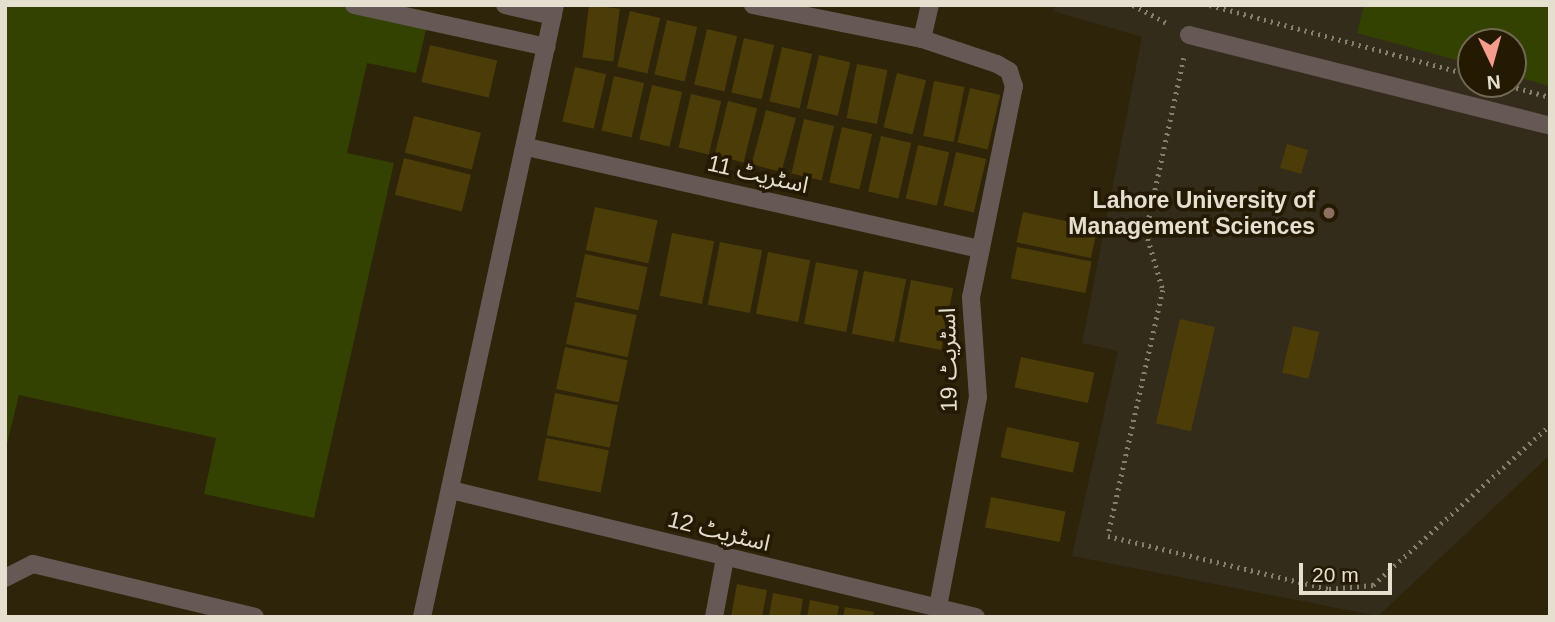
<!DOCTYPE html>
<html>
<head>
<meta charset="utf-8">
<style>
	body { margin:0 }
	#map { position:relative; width:1555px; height:622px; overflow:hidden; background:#2e2409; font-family:Helvetica,"Noto Sans Arabic",sans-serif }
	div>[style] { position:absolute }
	.education>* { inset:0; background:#332c1b }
	.green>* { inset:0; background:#334201 }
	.building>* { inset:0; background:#4c3c07; transform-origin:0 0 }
	.path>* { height:4.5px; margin-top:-2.25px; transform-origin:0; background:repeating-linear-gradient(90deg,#887f6a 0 2px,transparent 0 7px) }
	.minor>* { height:18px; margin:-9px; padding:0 9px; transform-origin:9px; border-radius:9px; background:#665854 }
	.dots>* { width:19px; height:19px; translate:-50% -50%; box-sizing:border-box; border:4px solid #241a01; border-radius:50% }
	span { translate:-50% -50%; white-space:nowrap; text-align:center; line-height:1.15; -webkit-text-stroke:7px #241a01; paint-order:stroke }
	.street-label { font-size:23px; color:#e5dfd0 }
	.poi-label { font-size:23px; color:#e5dfd0; font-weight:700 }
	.right { translate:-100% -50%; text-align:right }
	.frame { position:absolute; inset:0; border:7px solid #e5dfd0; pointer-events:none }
	.north { position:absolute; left:1457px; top:28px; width:70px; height:70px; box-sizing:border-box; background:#241a01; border:2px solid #716954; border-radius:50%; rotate:175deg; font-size:19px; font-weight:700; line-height:28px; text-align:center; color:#e5dfd0 }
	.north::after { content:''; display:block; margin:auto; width:24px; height:32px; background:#f49d8d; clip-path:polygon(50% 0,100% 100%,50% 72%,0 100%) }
	.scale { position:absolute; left:1299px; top:563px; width:93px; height:32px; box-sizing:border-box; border:4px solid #e5dfd0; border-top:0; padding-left:9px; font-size:21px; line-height:24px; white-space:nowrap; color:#e5dfd0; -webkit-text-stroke:5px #241a01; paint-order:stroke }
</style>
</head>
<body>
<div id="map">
	<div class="education">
		<i style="clip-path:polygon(evenodd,1056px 5px,1550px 5px,1550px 455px,1378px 616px,1072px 556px,1118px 351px,1082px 343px,1142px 37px,1053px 11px,1056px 5px,1471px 42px,1513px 42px,1513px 84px,1471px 84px,1471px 42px)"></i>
	</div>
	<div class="green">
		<i style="clip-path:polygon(5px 5px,396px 5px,430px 12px,416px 73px,367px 63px,347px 153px,394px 163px,314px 518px,204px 494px,216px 438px,19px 395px,5px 452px)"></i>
		<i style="clip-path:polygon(1364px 5px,1550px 5px,1550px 86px,1513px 76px,1513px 42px,1471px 42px,1471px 64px,1357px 33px)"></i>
	</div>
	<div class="building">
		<i style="left:589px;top:5px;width:31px;height:53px;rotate:7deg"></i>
		<i style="left:630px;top:11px;width:31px;height:57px;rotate:13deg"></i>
		<i style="left:667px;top:20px;width:31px;height:56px;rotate:13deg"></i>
		<i style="left:707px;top:29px;width:31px;height:57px;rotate:13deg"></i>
		<i style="left:744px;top:38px;width:31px;height:56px;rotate:13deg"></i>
		<i style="left:430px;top:45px;width:69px;height:38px;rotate:13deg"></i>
		<i style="left:782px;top:47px;width:31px;height:56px;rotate:13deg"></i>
		<i style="left:819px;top:55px;width:32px;height:55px;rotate:13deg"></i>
		<i style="left:857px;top:64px;width:31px;height:55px;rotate:11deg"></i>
		<i style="left:575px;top:67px;width:32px;height:56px;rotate:13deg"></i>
		<i style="left:897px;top:73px;width:30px;height:56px;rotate:14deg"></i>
		<i style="left:614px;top:76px;width:31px;height:56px;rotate:13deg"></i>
		<i style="left:934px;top:81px;width:31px;height:56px;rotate:11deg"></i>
		<i style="left:652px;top:85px;width:31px;height:56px;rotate:13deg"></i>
		<i style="left:970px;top:88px;width:31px;height:56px;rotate:13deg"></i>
		<i style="left:691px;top:94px;width:31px;height:55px;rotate:13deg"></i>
		<i style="left:728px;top:101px;width:30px;height:56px;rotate:14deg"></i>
		<i style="left:766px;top:110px;width:31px;height:56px;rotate:15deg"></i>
		<i style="left:414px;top:116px;width:69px;height:38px;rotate:14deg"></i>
		<i style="left:804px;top:119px;width:31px;height:56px;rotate:13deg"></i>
		<i style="left:842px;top:127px;width:31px;height:57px;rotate:13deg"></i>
		<i style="left:881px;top:136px;width:31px;height:57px;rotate:13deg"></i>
		<i style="left:1287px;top:144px;width:22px;height:25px;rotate:16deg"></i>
		<i style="left:918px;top:145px;width:32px;height:55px;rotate:13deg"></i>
		<i style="left:956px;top:152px;width:31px;height:55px;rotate:13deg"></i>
		<i style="left:404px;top:158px;width:69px;height:38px;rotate:14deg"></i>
		<i style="left:595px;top:207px;width:64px;height:44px;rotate:12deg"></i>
		<i style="left:1023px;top:212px;width:76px;height:31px;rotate:12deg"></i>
		<i style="left:672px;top:233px;width:43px;height:64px;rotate:11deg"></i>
		<i style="left:720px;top:242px;width:43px;height:64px;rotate:11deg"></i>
		<i style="left:1017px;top:247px;width:76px;height:32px;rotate:11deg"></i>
		<i style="left:768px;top:252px;width:43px;height:63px;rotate:11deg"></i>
		<i style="left:585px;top:254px;width:64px;height:44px;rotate:12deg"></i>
		<i style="left:816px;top:262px;width:43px;height:63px;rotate:11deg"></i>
		<i style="left:864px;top:271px;width:43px;height:64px;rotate:11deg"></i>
		<i style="left:911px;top:280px;width:43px;height:63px;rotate:11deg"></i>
		<i style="left:575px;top:302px;width:63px;height:43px;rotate:12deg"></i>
		<i style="left:1180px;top:319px;width:36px;height:107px;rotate:13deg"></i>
		<i style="left:1293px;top:326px;width:27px;height:48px;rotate:13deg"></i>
		<i style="left:565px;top:347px;width:64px;height:43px;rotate:12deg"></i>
		<i style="left:1021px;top:357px;width:75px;height:31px;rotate:12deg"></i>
		<i style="left:555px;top:393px;width:64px;height:43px;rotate:11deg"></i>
		<i style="left:1007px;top:427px;width:74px;height:31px;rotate:12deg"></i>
		<i style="left:546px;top:438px;width:64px;height:43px;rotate:11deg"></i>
		<i style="left:991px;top:497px;width:76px;height:31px;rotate:11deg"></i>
		<i style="clip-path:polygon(737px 584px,767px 590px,762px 617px,731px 617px)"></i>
		<i style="clip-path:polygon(773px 593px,803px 599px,800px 617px,769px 617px)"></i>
		<i style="clip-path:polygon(810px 600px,839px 606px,837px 617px,807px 617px)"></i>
		<i style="clip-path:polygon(845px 607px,874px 612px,873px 617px,843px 617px)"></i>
	</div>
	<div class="path">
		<i style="left:1133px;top:5px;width:40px;rotate:28deg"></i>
		<i style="left:1210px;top:5px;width:270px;rotate:15deg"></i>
		<i style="left:1184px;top:58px;width:178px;rotate:102.3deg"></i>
		<i style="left:1146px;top:232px;width:60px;rotate:73.7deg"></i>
		<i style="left:1163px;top:290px;width:252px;rotate:102.6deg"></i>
		<i style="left:1108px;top:536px;width:227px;rotate:13.5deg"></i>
		<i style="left:1329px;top:589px;width:44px;rotate:-5.2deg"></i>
		<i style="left:1373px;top:585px;width:239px;rotate:-42.1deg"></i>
		<i style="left:1503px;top:84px;width:49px;rotate:15.5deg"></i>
	</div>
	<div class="minor">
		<i style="left:354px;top:5px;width:197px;rotate:12.3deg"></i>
		<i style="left:505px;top:5px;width:49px;rotate:12.9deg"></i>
		<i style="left:753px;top:5px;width:172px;rotate:11.4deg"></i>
		<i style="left:922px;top:39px;width:79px;rotate:18.4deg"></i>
		<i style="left:997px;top:64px;width:14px;rotate:30deg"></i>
		<i style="left:1009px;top:71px;width:16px;rotate:72deg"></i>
		<i style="left:1014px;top:86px;width:216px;rotate:101.5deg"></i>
		<i style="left:971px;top:298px;width:99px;rotate:86deg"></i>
		<i style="left:978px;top:397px;width:214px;rotate:100.8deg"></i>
		<i style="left:1189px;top:35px;width:372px;rotate:14.1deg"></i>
		<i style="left:922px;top:39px;width:35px;rotate:-77deg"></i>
		<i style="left:527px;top:147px;width:463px;rotate:12.7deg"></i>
		<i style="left:451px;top:490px;width:540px;rotate:13.6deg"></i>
		<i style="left:5px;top:578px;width:31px;rotate:-27deg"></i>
		<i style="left:33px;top:564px;width:228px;rotate:13.4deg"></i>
		<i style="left:422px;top:617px;width:626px;rotate:-77.74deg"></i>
		<i style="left:714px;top:617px;width:60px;rotate:-79.4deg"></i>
	</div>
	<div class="dots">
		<i style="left:1329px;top:213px;background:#8d6e63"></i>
	</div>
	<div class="street-label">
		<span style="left:758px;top:174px;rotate:13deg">اسٹریٹ 11</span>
		<span style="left:948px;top:360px;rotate:-91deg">اسٹریٹ 19</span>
		<span style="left:719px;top:531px;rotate:14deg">اسٹریٹ 12</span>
	</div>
	<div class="poi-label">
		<span class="right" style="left:1315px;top:213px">Lahore University of<br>Management Sciences</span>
	</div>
	<div class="frame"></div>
	<div class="north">N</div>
	<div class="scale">20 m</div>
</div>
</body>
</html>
